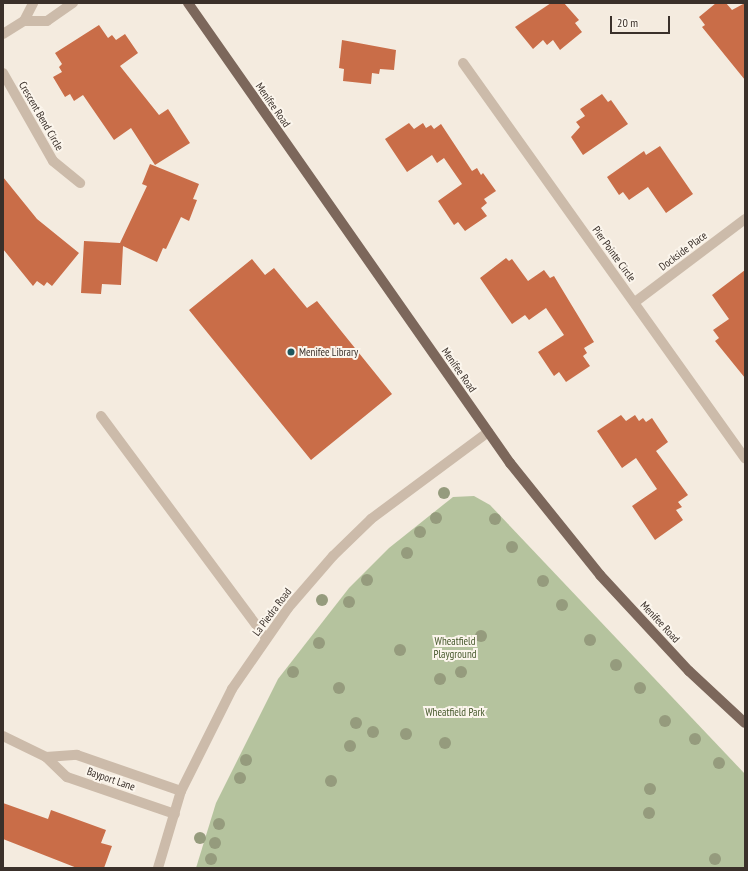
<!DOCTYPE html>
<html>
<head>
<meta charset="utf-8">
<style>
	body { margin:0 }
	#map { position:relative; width:748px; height:871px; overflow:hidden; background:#f4ebdf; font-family:"PT Sans Narrow",sans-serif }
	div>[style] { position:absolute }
	.green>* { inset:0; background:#b5c39e }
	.building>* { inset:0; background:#c96d48 }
	.minor>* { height:10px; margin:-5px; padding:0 5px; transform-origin:5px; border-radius:5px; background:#cba }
	.major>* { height:10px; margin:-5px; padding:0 5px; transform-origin:5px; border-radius:5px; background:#7c675b }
	.trees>* { width:12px; height:12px; margin:-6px; border-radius:50%; background:#959b7d }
	.dots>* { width:11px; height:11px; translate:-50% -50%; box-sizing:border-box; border:2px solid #fbf5ec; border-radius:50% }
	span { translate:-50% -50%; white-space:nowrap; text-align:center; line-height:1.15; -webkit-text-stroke:4px #fbf5ec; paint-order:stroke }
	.street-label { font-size:11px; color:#3a302a }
	.poi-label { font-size:11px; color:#3a302a }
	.left { translate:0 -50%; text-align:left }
	.park-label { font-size:11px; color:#47592d }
	.frame { position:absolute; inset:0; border:4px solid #3a302a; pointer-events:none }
	.scale { position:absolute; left:610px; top:16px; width:60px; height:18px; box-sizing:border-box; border:2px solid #3a302a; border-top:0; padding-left:5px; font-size:12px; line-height:14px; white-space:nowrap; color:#3a302a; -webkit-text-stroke:3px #fbf5ec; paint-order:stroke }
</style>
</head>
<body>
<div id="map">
	<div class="green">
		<i style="clip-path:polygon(474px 496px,490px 505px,745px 774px,745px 868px,196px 868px,216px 803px,278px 679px,349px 588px,389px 548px,453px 497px)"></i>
	</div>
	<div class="building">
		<i style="clip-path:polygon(551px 3px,564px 3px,579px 20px,575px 23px,582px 32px,560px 50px,553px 40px,547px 45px,543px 40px,533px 49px,515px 27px)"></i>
		<i style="clip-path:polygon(716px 3px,726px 3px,732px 10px,745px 3px,745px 80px,702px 27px,705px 25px,699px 17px)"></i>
		<i style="clip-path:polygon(99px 25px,108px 38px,112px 35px,116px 40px,125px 34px,138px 53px,120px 66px,159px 115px,168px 109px,190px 143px,155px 165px,131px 128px,114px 140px,83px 95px,74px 101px,70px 94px,65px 97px,53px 77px,62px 72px,59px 67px,62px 64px,55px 53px)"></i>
		<i style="clip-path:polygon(342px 40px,396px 50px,394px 70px,380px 69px,379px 74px,372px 73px,371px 84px,343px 81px,344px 69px,339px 68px)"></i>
		<i style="clip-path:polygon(602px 94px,608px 102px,611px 100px,628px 124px,583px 155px,571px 137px,580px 127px,576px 122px,585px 116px,580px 109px)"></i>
		<i style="clip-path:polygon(409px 123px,414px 129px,423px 123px,426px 128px,431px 125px,434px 129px,441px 124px,472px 171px,477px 168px,481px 175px,483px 173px,496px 191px,484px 199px,487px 203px,481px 208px,487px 216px,465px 231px,458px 222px,454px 225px,438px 201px,462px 184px,444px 158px,437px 163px,432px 155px,407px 172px,385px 139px)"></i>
		<i style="clip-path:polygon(660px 146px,693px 194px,666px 213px,648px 187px,629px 200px,623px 192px,619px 195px,607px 177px,644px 151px,646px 155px)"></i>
		<i style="clip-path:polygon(150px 164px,199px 184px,193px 199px,197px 200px,189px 221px,181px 217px,166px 249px,163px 248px,157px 262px,123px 246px,121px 285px,102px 284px,101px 294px,81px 293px,84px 241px,120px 243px,147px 186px,142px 184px)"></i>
		<i style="clip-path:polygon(3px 177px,37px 219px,79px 253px,52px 286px,47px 282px,44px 286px,37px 281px,33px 286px,3px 249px)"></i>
		<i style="clip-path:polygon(506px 258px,509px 261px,512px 259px,528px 281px,544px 270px,550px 278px,554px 276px,594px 342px,584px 348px,587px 353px,583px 356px,590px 366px,566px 382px,559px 372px,554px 376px,538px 352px,564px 335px,546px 308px,529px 320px,525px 315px,512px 324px,480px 278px)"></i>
		<i style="clip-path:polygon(252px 259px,265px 275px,274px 268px,307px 308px,317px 301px,392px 394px,311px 460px,189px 310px)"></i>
		<i style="clip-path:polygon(745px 270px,745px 378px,715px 341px,719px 338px,713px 330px,729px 319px,712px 295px)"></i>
		<i style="clip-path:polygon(621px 415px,626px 421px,635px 415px,639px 421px,643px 418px,646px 422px,652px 418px,668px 442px,656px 451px,688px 495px,678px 502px,682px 507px,676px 510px,683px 520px,655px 540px,632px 506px,657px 489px,636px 458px,622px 468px,597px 431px)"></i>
		<i style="clip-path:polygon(3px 803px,48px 819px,51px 810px,106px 830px,101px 843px,112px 846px,104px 868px,77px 868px,3px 839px)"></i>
	</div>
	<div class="minor">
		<i style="left:24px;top:21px;width:23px"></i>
		<i style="left:47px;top:21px;width:32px;rotate:-35deg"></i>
		<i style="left:3px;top:34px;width:25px;rotate:-32deg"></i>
		<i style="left:24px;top:21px;width:20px;rotate:-63deg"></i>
		<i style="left:463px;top:63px;width:486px;rotate:54.5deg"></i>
		<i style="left:3px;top:73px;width:101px;rotate:60.4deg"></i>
		<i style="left:53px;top:161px;width:35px;rotate:39deg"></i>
		<i style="left:635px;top:302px;width:138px;rotate:-37deg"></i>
		<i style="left:101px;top:416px;width:277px;rotate:53.4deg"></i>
		<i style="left:3px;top:736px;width:48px;rotate:26deg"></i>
		<i style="left:46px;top:757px;width:29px;rotate:44deg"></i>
		<i style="left:67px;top:777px;width:114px;rotate:18.9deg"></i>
		<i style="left:46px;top:757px;width:31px;rotate:-4deg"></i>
		<i style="left:77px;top:755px;width:110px;rotate:19.1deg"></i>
		<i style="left:158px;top:868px;width:80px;rotate:-73.4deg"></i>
		<i style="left:181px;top:791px;width:114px;rotate:-63.4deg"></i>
		<i style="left:232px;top:689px;width:98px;rotate:-55.3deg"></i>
		<i style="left:288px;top:608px;width:69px;rotate:-49.1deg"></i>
		<i style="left:333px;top:556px;width:53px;rotate:-44.2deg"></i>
		<i style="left:371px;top:519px;width:146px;rotate:-36.6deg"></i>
	</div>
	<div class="major">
		<i style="left:188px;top:3px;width:562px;rotate:55.01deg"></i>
		<i style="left:510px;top:463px;width:144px;rotate:51.2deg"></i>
		<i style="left:600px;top:575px;width:131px;rotate:47.2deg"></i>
		<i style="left:689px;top:671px;width:76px;rotate:42.9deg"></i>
	</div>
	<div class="trees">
		<i style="left:444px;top:493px"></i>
		<i style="left:436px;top:518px"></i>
		<i style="left:495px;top:519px"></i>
		<i style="left:420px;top:532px"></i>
		<i style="left:512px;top:547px"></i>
		<i style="left:407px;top:553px"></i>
		<i style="left:367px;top:580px"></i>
		<i style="left:543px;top:581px"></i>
		<i style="left:322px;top:600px"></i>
		<i style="left:349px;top:602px"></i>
		<i style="left:562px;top:605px"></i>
		<i style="left:481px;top:636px"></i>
		<i style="left:590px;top:640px"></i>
		<i style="left:319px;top:643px"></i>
		<i style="left:400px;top:650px"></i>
		<i style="left:448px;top:656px"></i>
		<i style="left:616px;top:665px"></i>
		<i style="left:293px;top:672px"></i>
		<i style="left:461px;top:672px"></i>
		<i style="left:440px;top:679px"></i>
		<i style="left:339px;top:688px"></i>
		<i style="left:640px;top:688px"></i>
		<i style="left:665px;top:721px"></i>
		<i style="left:356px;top:723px"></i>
		<i style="left:373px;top:732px"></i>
		<i style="left:406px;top:734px"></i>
		<i style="left:695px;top:739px"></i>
		<i style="left:445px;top:743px"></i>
		<i style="left:350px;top:746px"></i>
		<i style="left:246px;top:760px"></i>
		<i style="left:719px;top:763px"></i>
		<i style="left:240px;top:778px"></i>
		<i style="left:331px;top:781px"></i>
		<i style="left:650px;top:789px"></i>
		<i style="left:649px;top:813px"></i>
		<i style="left:219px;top:824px"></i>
		<i style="left:200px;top:838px"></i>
		<i style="left:215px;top:843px"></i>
		<i style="left:211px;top:859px"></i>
		<i style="left:715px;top:859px"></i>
	</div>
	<div class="dots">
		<i style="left:291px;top:352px;background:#1e565d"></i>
	</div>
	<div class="street-label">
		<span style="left:273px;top:105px;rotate:55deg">Menifee Road</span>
		<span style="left:41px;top:116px;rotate:60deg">Crescent Bend Circle</span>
		<span style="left:683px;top:251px;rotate:-37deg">Dockside Place</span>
		<span style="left:614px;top:254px;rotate:54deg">Pier Pointe Circle</span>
		<span style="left:459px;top:370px;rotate:55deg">Menifee Road</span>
		<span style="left:272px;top:612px;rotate:-53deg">La Piedra Road</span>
		<span style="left:660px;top:622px;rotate:47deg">Menifee Road</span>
		<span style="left:111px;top:779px;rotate:19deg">Bayport Lane</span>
	</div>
	<div class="poi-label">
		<span class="left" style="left:299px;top:352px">Menifee Library</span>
	</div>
	<div class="park-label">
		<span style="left:455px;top:648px">Wheatfield<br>Playground</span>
		<span style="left:455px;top:712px">Wheatfield Park</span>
	</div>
	<div class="frame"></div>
	<div class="scale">20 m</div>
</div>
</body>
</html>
